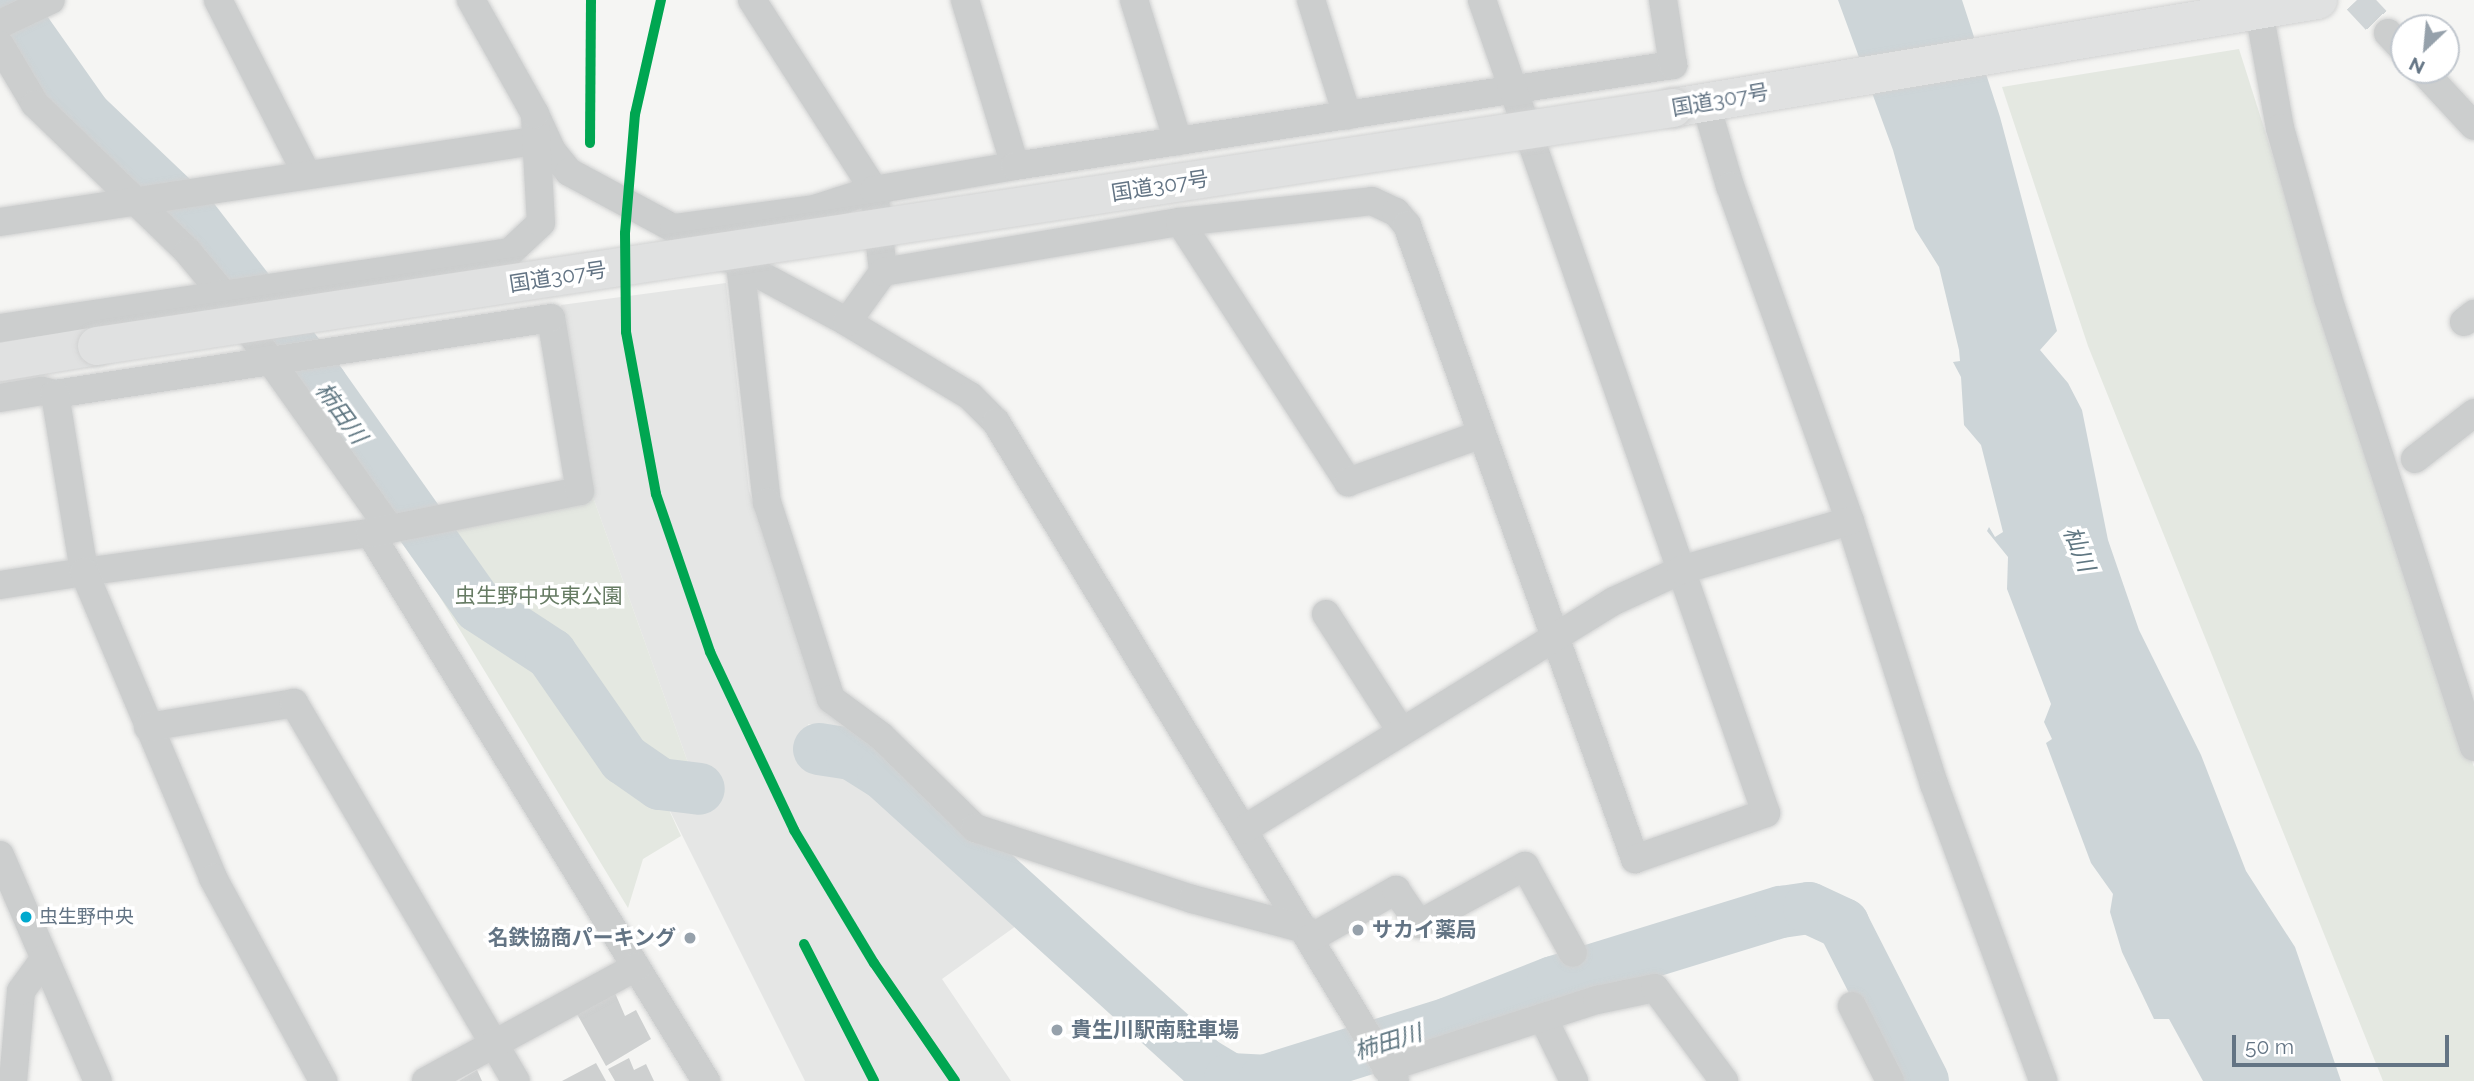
<!DOCTYPE html>
<html>
<head>
<meta charset="utf-8">
<style>
	body { margin:0 }
	#map { position:relative; width:2474px; height:1081px; overflow:hidden; background:#f5f5f3; font-family:Raleway,"Noto Sans JP",sans-serif }
	div>[style] { position:absolute }
	.built>* { inset:0; background:#e5e6e5 }
	.green>* { inset:0; background:#e4e8e1 }
	.water>* { inset:0; background:#cdd5d8 }
	.stream>* { height:9px; margin:-4.5px; padding:0 4.5px; transform-origin:4.5px; border-radius:4.5px; background:#cdd5d8 }
	.river>* { height:52px; margin:-26px; padding:0 26px; transform-origin:26px; border-radius:26px; background:#cdd5d8 }
	.building>* { inset:0; background:#ced0d0 }
	.minor-tunnel>* { height:28px; margin-top:-14px; transform-origin:0; background:repeating-linear-gradient(90deg,#d0d5d7 0 28px,transparent 0 42px) }
	.roads { filter:drop-shadow(0 0 2px #d1d2d2) drop-shadow(0 0 2px #d1d2d2) }
	.minor>* { height:28px; margin:-14px; padding:0 14px; transform-origin:14px; border-radius:14px; background:#cccece }
	.highway>* { height:38px; margin:-19px; padding:0 19px; transform-origin:19px; border-radius:19px; background:#e0e1e1 }
	.bridges { filter:drop-shadow(0 0 2px #d1d2d2) drop-shadow(0 0 2px #d1d2d2) }
	.highway-bridge>* { height:38px; margin:-19px; padding:0 19px; transform-origin:19px; border-radius:19px; background:#e0e1e1 }
	.rail-1>* { height:10px; margin:-5px; padding:0 5px; transform-origin:5px; border-radius:5px; background:#00a651 }
	.dots>* { width:19px; height:19px; translate:-50% -50%; box-sizing:border-box; border:4px solid #fff; border-radius:50% }
	span { translate:-50% -50%; white-space:nowrap; text-align:center; line-height:1.15; -webkit-text-stroke:7px #fff; paint-order:stroke }
	.bus-label { font-size:19px; color:#637484 }
	.left { translate:0 -50%; text-align:left }
	.street-label { font-size:21px; color:#637484 }
	.park-label { font-size:21px; color:#667b63 }
	.poi-label { font-size:21px; color:#637484; font-weight:700 }
	.right { translate:-100% -50%; text-align:right }
	.water-label { font-size:23px; color:#5f7681; font-style:italic }
	.north { position:absolute; left:2390px; top:14px; width:70px; height:70px; box-sizing:border-box; background:#fff; border:2px solid #c1c7ce; border-radius:50%; rotate:206deg; font-size:19px; font-weight:700; line-height:28px; text-align:center; color:#637484 }
	.north::after { content:''; display:block; margin:auto; width:24px; height:32px; background:#96a1ab; clip-path:polygon(50% 0,100% 100%,50% 72%,0 100%) }
	.scale { position:absolute; left:2232px; top:1035px; width:217px; height:32px; box-sizing:border-box; border:4px solid #637484; border-top:0; padding-left:9px; font-size:21px; line-height:24px; white-space:nowrap; color:#637484; -webkit-text-stroke:5px #fff; paint-order:stroke }
</style>
</head>
<body>
<div id="map">
	<div class="built">
		<i style="clip-path:polygon(726px 283px,749px 491px,788px 598px,864px 741px,808px 724px,822px 759px,836px 759px,858px 772px,1016px 926px,942px 979px,1011px 1081px,805px 1081px,665px 801px,691px 771px,593px 497px,561px 305px)"></i>
	</div>
	<div class="green">
		<i style="clip-path:polygon(2239px 49px,2400px 557px,2474px 767px,2474px 1081px,2383px 1081px,2088px 346px,2002px 87px)"></i>
		<i style="clip-path:polygon(593px 497px,691px 771px,665px 801px,681px 836px,643px 859px,628px 908px,406px 541px)"></i>
	</div>
	<div class="water">
		<i style="clip-path:polygon(1838px 0,1962px 0,2000px 117px,2057px 331px,2040px 350px,2068px 383px,2082px 410px,2108px 540px,2139px 630px,2201px 755px,2246px 871px,2295px 947px,2341px 1081px,2203px 1081px,2169px 1019px,2154px 1019px,2122px 952px,2110px 912px,2113px 894px,2091px 863px,2046px 743px,2052px 739px,2044px 722px,2051px 704px,2007px 589px,2008px 557px,1987px 531px,1989px 527px,1995px 537px,2003px 532px,1981px 445px,1964px 425px,1961px 377px,1953px 362px,1960px 361px,1959px 350px,1939px 267px,1915px 229px,1893px 150px)"></i>
	</div>
	<div class="stream">
		<i style="left:1251px;top:1081px;width:1px;rotate:-90deg"></i>
	</div>
	<div class="river">
		<i style="left:4px;top:0;width:141px;rotate:54.8deg"></i>
		<i style="left:85px;top:115px;width:145px;rotate:43.6deg"></i>
		<i style="left:190px;top:215px;width:214px;rotate:52.2deg"></i>
		<i style="left:321px;top:384px;width:273px;rotate:54.7deg"></i>
		<i style="left:479px;top:607px;width:86px;rotate:33.1deg"></i>
		<i style="left:551px;top:654px;width:128px;rotate:55.2deg"></i>
		<i style="left:624px;top:759px;width:44px;rotate:34.8deg"></i>
		<i style="left:660px;top:784px;width:39px;rotate:7deg"></i>
		<i style="left:819px;top:749px;width:33px;rotate:9deg"></i>
		<i style="left:852px;top:754px;width:36px;rotate:32deg"></i>
		<i style="left:883px;top:773px;width:432px;rotate:42.2deg"></i>
		<i style="left:1203px;top:1063px;width:31px;rotate:31deg"></i>
		<i style="left:1230px;top:1079px;width:34px;rotate:3deg"></i>
		<i style="left:1264px;top:1081px;width:194px;rotate:-17.4deg"></i>
		<i style="left:1449px;top:1023px;width:112px;rotate:-21.5deg"></i>
		<i style="left:1553px;top:982px;width:239px;rotate:-17.1deg"></i>
		<i style="left:1781px;top:912px;width:28px;rotate:-8deg"></i>
		<i style="left:1809px;top:908px;width:38px;rotate:25deg"></i>
		<i style="left:1843px;top:924px;width:176px;rotate:63deg"></i>
	</div>
	<div class="building">
		<i style="clip-path:polygon(615px 993px,625px 1016px,636px 1010px,651px 1039px,606px 1066px,577px 1014px)"></i>
		<i style="clip-path:polygon(629px 1058px,634px 1070px,646px 1064px,654px 1081px,615px 1081px,608px 1069px)"></i>
		<i style="clip-path:polygon(596px 1063px,606px 1081px,562px 1081px)"></i>
		<i style="clip-path:polygon(477px 1070px,482px 1081px,459px 1081px)"></i>
	</div>
	<div class="minor-tunnel">
		<i style="left:2357px;top:0;width:45px;rotate:46.8deg"></i>
	</div>
	<div class="roads">
		<div class="minor">
			<i style="left:218px;top:0;width:194px;rotate:63deg"></i>
			<i style="left:752px;top:0;width:226px;rotate:57.3deg"></i>
			<i style="left:874px;top:190px;width:82px;rotate:83.7deg"></i>
			<i style="left:965px;top:0;width:173px;rotate:73.2deg"></i>
			<i style="left:1134px;top:0;width:148px;rotate:72.7deg"></i>
			<i style="left:1311px;top:0;width:121px;rotate:72.6deg"></i>
			<i style="left:2257px;top:0;width:130px;rotate:79.8deg"></i>
			<i style="left:2280px;top:128px;width:177px;rotate:74.2deg"></i>
			<i style="left:2328px;top:298px;width:472px;rotate:72deg"></i>
			<i style="left:0;top:24px;width:56px;rotate:-25.2deg"></i>
			<i style="left:2388px;top:33px;width:23px;rotate:47deg"></i>
			<i style="left:0;top:45px;width:69px;rotate:59.3deg"></i>
			<i style="left:35px;top:104px;width:213px;rotate:44deg"></i>
			<i style="left:188px;top:252px;width:55px;rotate:50.2deg"></i>
			<i style="left:223px;top:294px;width:288px;rotate:54.6deg"></i>
			<i style="left:2422px;top:70px;width:76px;rotate:47.1deg"></i>
			<i style="left:1706px;top:105px;width:84px;rotate:73.5deg"></i>
			<i style="left:1730px;top:186px;width:356px;rotate:70.3deg"></i>
			<i style="left:1850px;top:521px;width:276px;rotate:72.3deg"></i>
			<i style="left:1934px;top:784px;width:316px;rotate:69.8deg"></i>
			<i style="left:535px;top:114px;width:41px;rotate:65.3deg"></i>
			<i style="left:552px;top:151px;width:27px;rotate:51deg"></i>
			<i style="left:569px;top:172px;width:316px;rotate:28.3deg"></i>
			<i style="left:847px;top:322px;width:144px;rotate:31deg"></i>
			<i style="left:970px;top:396px;width:37px;rotate:45deg"></i>
			<i style="left:996px;top:422px;width:770px;rotate:58.81deg"></i>
			<i style="left:0;top:222px;width:540px;rotate:-8.63deg"></i>
			<i style="left:1180px;top:222px;width:310px;rotate:57.1deg"></i>
			<i style="left:1348px;top:482px;width:142px;rotate:-19.7deg"></i>
			<i style="left:674px;top:228px;width:141px;rotate:-7.7deg"></i>
			<i style="left:814px;top:209px;width:63px;rotate:-17.6deg"></i>
			<i style="left:874px;top:190px;width:143px;rotate:-9.7deg"></i>
			<i style="left:1015px;top:166px;width:666px;rotate:-8.73deg"></i>
			<i style="left:1673px;top:65px;width:66px;rotate:-98.7deg"></i>
			<i style="left:740px;top:263px;width:241px;rotate:83.6deg"></i>
			<i style="left:767px;top:502px;width:207px;rotate:72deg"></i>
			<i style="left:831px;top:699px;width:62px;rotate:36.5deg"></i>
			<i style="left:881px;top:736px;width:132px;rotate:44.4deg"></i>
			<i style="left:975px;top:828px;width:228px;rotate:18.1deg"></i>
			<i style="left:1192px;top:899px;width:117px;rotate:14.9deg"></i>
			<i style="left:847px;top:322px;width:62px;rotate:-54.2deg"></i>
			<i style="left:883px;top:272px;width:301px;rotate:-9.6deg"></i>
			<i style="left:1180px;top:222px;width:193px;rotate:-6.2deg"></i>
			<i style="left:1372px;top:201px;width:26px;rotate:25deg"></i>
			<i style="left:1396px;top:212px;width:17px;rotate:50deg"></i>
			<i style="left:1407px;top:225px;width:674px;rotate:70.22deg"></i>
			<i style="left:1635px;top:859px;width:139px;rotate:-19.3deg"></i>
			<i style="left:1766px;top:813px;width:861px;rotate:-109.26deg"></i>
			<i style="left:2464px;top:322px;width:13px;rotate:-39deg"></i>
			<i style="left:0;top:328px;width:516px;rotate:-8.48deg"></i>
			<i style="left:510px;top:252px;width:42px;rotate:-43.1deg"></i>
			<i style="left:541px;top:223px;width:109px;rotate:-93.2deg"></i>
			<i style="left:535px;top:114px;width:131px;rotate:-119.3deg"></i>
			<i style="left:0;top:398px;width:43px;rotate:-9.5deg"></i>
			<i style="left:42px;top:391px;width:13px;rotate:13deg"></i>
			<i style="left:2415px;top:459px;width:75px;rotate:-37.9deg"></i>
			<i style="left:370px;top:533px;width:643px;rotate:58.49deg"></i>
			<i style="left:0;top:585px;width:85px;rotate:-8.8deg"></i>
			<i style="left:84px;top:572px;width:289px;rotate:-7.8deg"></i>
			<i style="left:370px;top:533px;width:214px;rotate:-11.3deg"></i>
			<i style="left:580px;top:491px;width:175px;rotate:-99.5deg"></i>
			<i style="left:551px;top:318px;width:502px;rotate:171.29deg"></i>
			<i style="left:55px;top:394px;width:180px;rotate:80.7deg"></i>
			<i style="left:84px;top:572px;width:332px;rotate:67.1deg"></i>
			<i style="left:213px;top:878px;width:231px;rotate:61.5deg"></i>
			<i style="left:1326px;top:614px;width:139px;rotate:57.3deg"></i>
			<i style="left:148px;top:727px;width:148px;rotate:-9.3deg"></i>
			<i style="left:294px;top:703px;width:438px;rotate:59.6deg"></i>
			<i style="left:1243px;top:830px;width:436px;rotate:-31.7deg"></i>
			<i style="left:1614px;top:601px;width:74px;rotate:-24.8deg"></i>
			<i style="left:1681px;top:570px;width:176px;rotate:-16.2deg"></i>
			<i style="left:0;top:855px;width:246px;rotate:66.6deg"></i>
			<i style="left:1311px;top:938px;width:98px;rotate:-29.5deg"></i>
			<i style="left:1396px;top:890px;width:41px;rotate:55.9deg"></i>
			<i style="left:1419px;top:924px;width:121px;rotate:-28.7deg"></i>
			<i style="left:1525px;top:866px;width:99px;rotate:61.1deg"></i>
			<i style="left:1852px;top:1006px;width:84px;rotate:63.1deg"></i>
			<i style="left:1544px;top:1020px;width:68px;rotate:63.8deg"></i>
			<i style="left:1386px;top:1068px;width:222px;rotate:-17.9deg"></i>
			<i style="left:1597px;top:1000px;width:59px;rotate:-11.7deg"></i>
			<i style="left:1655px;top:988px;width:116px;rotate:53.4deg"></i>
			<i style="left:13px;top:1081px;width:90px;rotate:-84.9deg"></i>
			<i style="left:21px;top:991px;width:39px;rotate:-54deg"></i>
			<i style="left:426px;top:1081px;width:239px;rotate:-28.5deg"></i>
		</div>
		<div class="highway">
			<i style="left:1673px;top:108px;width:654px;rotate:-9.51deg"></i>
			<i style="left:0;top:362px;width:98px;rotate:-9.4deg"></i>
		</div>
	</div>
	<div class="bridges">
		<div class="highway-bridge">
			<i style="left:97px;top:346px;width:1594px;rotate:-8.59deg"></i>
		</div>
	</div>
	<div class="rail-1">
		<i style="left:661px;top:0;width:117px;rotate:102.8deg"></i>
		<i style="left:635px;top:114px;width:119px;rotate:94.8deg"></i>
		<i style="left:625px;top:233px;width:99px;rotate:89.4deg"></i>
		<i style="left:626px;top:332px;width:165px;rotate:79.5deg"></i>
		<i style="left:656px;top:494px;width:167px;rotate:71.1deg"></i>
		<i style="left:710px;top:652px;width:197px;rotate:64.7deg"></i>
		<i style="left:794px;top:830px;width:155px;rotate:59deg"></i>
		<i style="left:874px;top:963px;width:143px;rotate:55.5deg"></i>
		<i style="left:590px;top:143px;width:143px;rotate:-89.6deg"></i>
		<i style="left:804px;top:944px;width:154px;rotate:62.9deg"></i>
	</div>
	<div class="dots">
		<i style="left:26px;top:917px;background:#00a9ce"></i>
		<i style="left:1358px;top:930px;background:#96a1ab"></i>
		<i style="left:690px;top:938px;background:#96a1ab"></i>
		<i style="left:1057px;top:1030px;background:#96a1ab"></i>
	</div>
	<div class="bus-label">
		<span class="left" style="left:39px;top:917px">虫生野中央</span>
	</div>
	<div class="street-label">
		<span style="left:1720px;top:100px;rotate:-10deg">国道307号</span>
		<span style="left:1160px;top:186px;rotate:-9deg">国道307号</span>
		<span style="left:558px;top:277px;rotate:-9deg">国道307号</span>
	</div>
	<div class="park-label">
		<span style="left:539px;top:596px">虫生野中央東公園</span>
	</div>
	<div class="poi-label">
		<span class="left" style="left:1372px;top:930px">サカイ薬局</span>
		<span class="right" style="left:676px;top:938px">名鉄協商パーキング</span>
		<span class="left" style="left:1071px;top:1030px">貴生川駅南駐車場</span>
	</div>
	<div class="water-label">
		<span style="left:341px;top:413px;rotate:54deg">柿田川</span>
		<span style="left:2079px;top:549px;rotate:68deg">杣川</span>
		<span style="left:1388px;top:1042px;rotate:-17deg">柿田川</span>
	</div>
	<div class="north">N</div>
	<div class="scale">50 m</div>
</div>
</body>
</html>
